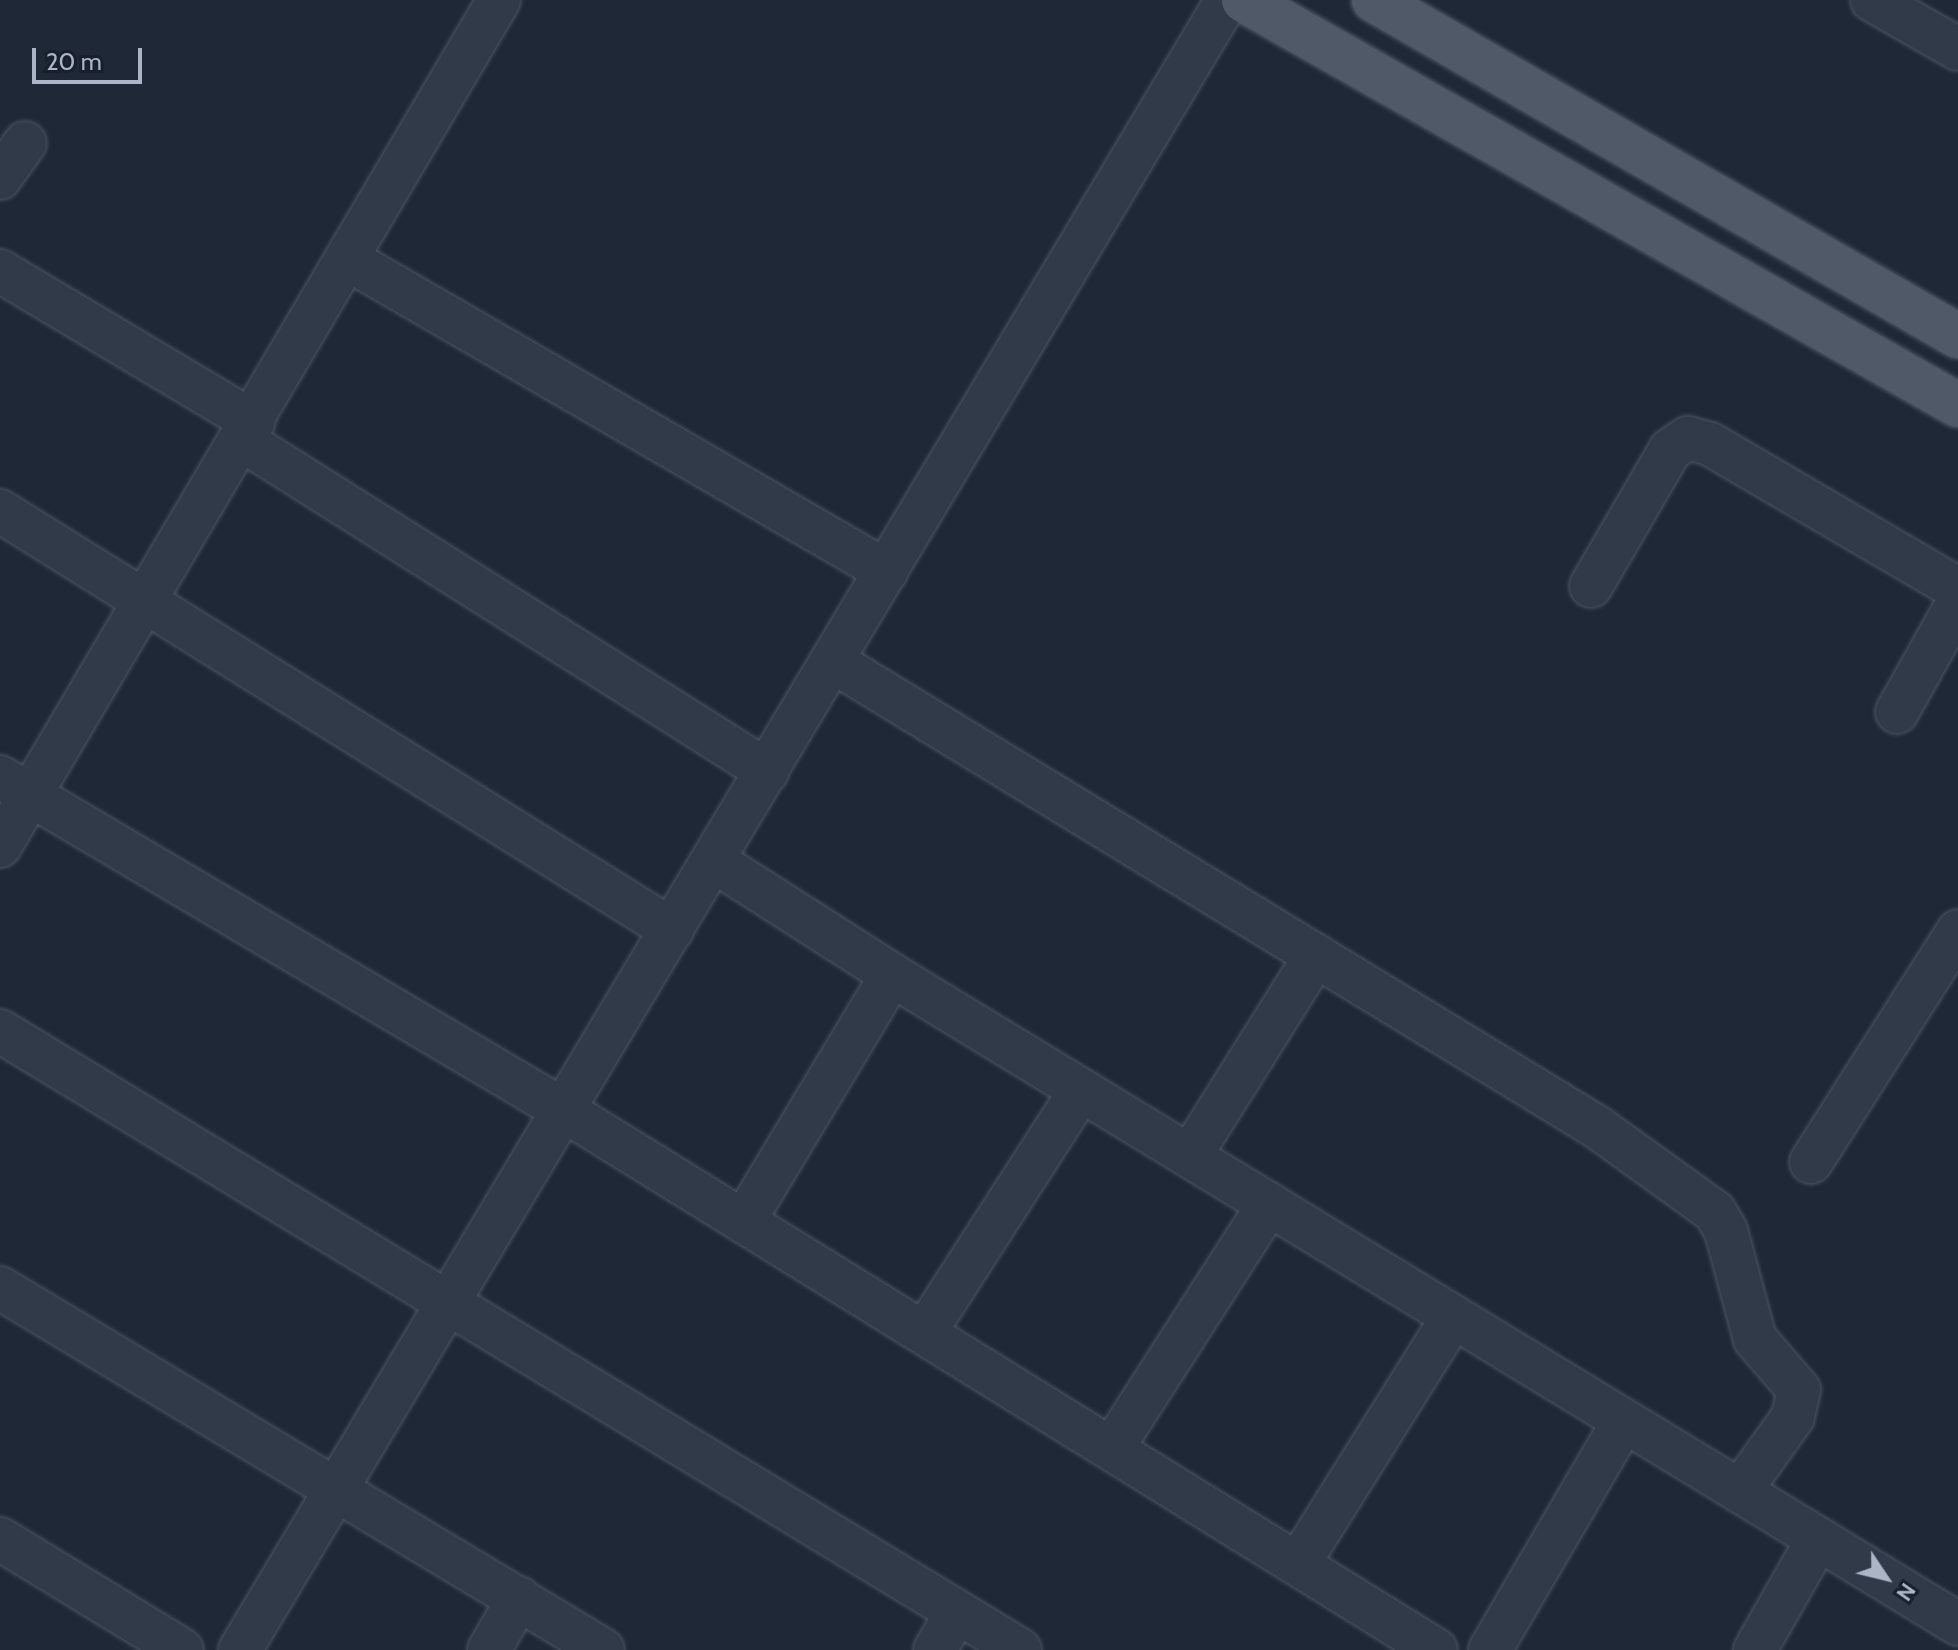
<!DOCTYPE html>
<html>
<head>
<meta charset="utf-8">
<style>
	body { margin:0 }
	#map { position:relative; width:1958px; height:1650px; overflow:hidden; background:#1e2837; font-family:Cabin,sans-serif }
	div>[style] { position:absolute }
	.roads { filter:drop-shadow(0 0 2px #4c5563) drop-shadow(0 0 2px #4c5563) }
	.minor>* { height:42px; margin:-21px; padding:0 21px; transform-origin:21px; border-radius:21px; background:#313a48 }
	.major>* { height:44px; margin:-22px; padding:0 22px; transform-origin:22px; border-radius:22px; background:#4f5968 }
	span { translate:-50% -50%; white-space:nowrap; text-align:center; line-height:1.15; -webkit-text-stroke:6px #17202c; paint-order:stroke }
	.north { position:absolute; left:1846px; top:1538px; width:80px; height:80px; -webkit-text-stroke:6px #17202c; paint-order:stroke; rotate:125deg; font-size:22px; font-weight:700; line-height:32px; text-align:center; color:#abb5c5 }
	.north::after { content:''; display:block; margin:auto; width:28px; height:36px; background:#abb5c5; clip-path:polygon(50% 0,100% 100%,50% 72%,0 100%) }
	.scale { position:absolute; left:32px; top:48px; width:110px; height:36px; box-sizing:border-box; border:4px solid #abb5c5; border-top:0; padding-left:10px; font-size:24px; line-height:28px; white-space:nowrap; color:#abb5c5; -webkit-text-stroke:6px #17202c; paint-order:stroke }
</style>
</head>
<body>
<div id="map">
	<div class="roads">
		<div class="minor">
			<i style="left:1872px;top:0;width:99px;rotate:29.7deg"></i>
			<i style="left:0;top:178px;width:43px;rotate:-54.5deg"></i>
			<i style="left:349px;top:260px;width:621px;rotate:30.08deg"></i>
			<i style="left:0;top:271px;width:295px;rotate:30.8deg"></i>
			<i style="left:242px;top:440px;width:621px;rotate:32.23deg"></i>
			<i style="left:0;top:511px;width:792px;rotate:31.94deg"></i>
			<i style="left:1591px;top:586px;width:157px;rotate:-59.8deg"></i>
			<i style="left:1670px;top:450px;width:22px;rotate:-34deg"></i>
			<i style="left:1688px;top:438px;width:23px;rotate:15deg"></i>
			<i style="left:1710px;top:444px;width:287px;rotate:30.3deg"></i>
			<i style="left:832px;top:661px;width:896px;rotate:31.35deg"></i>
			<i style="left:1597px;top:1127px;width:145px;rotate:35.8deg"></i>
			<i style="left:1715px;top:1212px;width:22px;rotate:60deg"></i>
			<i style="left:1726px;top:1231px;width:112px;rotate:75deg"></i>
			<i style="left:1755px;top:1339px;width:67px;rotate:49.2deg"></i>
			<i style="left:1799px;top:1390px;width:28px;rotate:103deg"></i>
			<i style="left:1793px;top:1417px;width:91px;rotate:125.6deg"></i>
			<i style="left:1897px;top:712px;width:125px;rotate:-60.8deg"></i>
			<i style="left:0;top:777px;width:656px;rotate:30.59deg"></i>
			<i style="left:565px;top:1111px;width:1024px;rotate:31.75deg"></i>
			<i style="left:0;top:846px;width:982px;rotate:-59.47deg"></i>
			<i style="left:714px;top:861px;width:211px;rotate:32.6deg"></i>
			<i style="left:892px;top:975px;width:1248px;rotate:31.33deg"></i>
			<i style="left:0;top:1031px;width:1193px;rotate:31.25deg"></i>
			<i style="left:1190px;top:1156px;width:237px;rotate:-57.9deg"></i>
			<i style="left:1811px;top:1162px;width:274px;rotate:-57.5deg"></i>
			<i style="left:744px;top:1221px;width:287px;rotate:-59deg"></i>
			<i style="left:0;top:1288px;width:703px;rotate:30.98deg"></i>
			<i style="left:925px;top:1332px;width:288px;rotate:-57.2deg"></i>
			<i style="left:1113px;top:1447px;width:289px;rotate:-57.3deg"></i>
			<i style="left:0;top:1539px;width:213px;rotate:31.4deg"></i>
			<i style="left:1300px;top:1561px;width:288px;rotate:-57.9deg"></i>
			<i style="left:240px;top:1650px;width:1923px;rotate:-59.11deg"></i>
			<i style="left:489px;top:1650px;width:60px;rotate:-60deg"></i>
			<i style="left:935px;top:1650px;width:44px;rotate:-59.9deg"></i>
			<i style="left:1490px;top:1650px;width:265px;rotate:-59.7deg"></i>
			<i style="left:1755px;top:1650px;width:128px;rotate:-60.4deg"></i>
		</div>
		<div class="major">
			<i style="left:1244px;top:0;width:821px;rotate:29.56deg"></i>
			<i style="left:1374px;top:0;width:674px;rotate:29.91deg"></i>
		</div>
	</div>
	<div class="north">N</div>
	<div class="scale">20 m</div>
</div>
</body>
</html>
